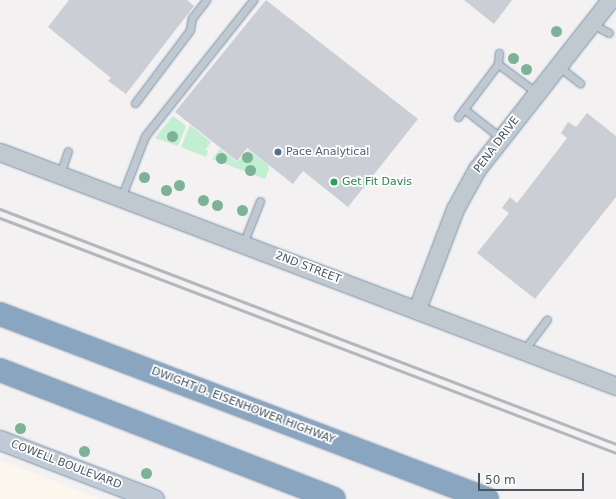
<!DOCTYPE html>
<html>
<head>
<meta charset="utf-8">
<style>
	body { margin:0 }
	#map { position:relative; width:616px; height:499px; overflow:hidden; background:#f4f1f2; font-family:"DejaVu Sans",sans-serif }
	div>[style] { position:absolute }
	.commercial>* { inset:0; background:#fcf7ed }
	.green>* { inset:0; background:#c2efd2 }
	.building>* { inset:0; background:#cbced4 }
	.roads { filter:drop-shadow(0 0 1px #7590ab) drop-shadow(0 0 1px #7590ab) }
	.service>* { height:7px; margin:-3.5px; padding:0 3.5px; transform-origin:3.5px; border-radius:3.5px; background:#c0c9d0 }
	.tertiary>* { height:17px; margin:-8.5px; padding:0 8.5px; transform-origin:8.5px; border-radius:8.5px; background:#c0c9d0 }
	.secondary>* { height:19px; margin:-9.5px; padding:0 9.5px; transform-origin:9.5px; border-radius:9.5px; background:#c0cad4 }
	.motorway>* { height:22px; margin:-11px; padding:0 11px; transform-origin:11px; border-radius:11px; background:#8aa5bf }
	.rail>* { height:3px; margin:-1.5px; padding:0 1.5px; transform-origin:1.5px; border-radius:1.5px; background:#b4b7bb }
	.trees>* { width:11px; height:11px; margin:-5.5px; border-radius:50%; background:#7cb396 }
	.dots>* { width:11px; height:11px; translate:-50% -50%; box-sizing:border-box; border:2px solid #fff; border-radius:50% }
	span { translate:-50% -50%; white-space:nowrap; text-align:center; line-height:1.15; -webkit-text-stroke:3.5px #fff; paint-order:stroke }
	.street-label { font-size:11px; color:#49555f }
	.service-label { font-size:11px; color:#4e5e75 }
	.left { translate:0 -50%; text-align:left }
	.leisure-label { font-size:11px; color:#27864d }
	.scale { position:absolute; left:478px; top:473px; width:106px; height:18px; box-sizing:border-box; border:2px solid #49555f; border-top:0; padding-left:5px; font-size:12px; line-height:14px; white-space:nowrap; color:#49555f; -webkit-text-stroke:3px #fff; paint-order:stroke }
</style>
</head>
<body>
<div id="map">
	<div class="commercial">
		<i style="clip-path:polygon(0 460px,100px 499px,0 499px)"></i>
	</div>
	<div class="green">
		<i style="clip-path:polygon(173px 116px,186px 126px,178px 146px,155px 138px)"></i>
		<i style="clip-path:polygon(190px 125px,211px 142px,206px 149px,208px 151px,206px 157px,181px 147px)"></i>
		<i style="clip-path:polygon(220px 149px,237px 162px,248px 150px,268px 165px,269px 169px,265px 179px,212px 159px)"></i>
	</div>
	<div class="building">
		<i style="clip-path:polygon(69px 0,187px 0,194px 6px,126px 94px,108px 81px,111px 78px,48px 27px)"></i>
		<i style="clip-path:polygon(266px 0,418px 119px,348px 207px,303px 171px,293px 184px,247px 148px,237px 161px,175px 112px)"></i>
		<i style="clip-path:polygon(464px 0,512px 0,494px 24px)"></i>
		<i style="clip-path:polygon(587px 113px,616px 136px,616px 197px,535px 299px,477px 253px,509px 213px,502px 208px,510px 197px,517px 203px,567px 138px,561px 133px,568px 122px,576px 127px)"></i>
	</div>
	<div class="roads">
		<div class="service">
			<i style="left:592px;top:24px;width:19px;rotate:28deg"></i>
			<i style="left:498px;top:64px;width:49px;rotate:36.6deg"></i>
			<i style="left:558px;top:66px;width:28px;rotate:38deg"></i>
			<i style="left:135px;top:103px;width:91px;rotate:-53deg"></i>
			<i style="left:190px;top:30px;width:12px;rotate:-81deg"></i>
			<i style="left:192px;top:18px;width:23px;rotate:-52deg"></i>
			<i style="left:464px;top:109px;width:47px;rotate:38.1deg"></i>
			<i style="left:458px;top:117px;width:66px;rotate:-53deg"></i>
			<i style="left:498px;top:64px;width:11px;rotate:-85deg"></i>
			<i style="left:60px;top:174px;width:24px;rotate:-71deg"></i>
			<i style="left:121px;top:198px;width:66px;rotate:-68.8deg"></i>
			<i style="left:145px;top:136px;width:174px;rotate:-51.5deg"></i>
			<i style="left:243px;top:244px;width:46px;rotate:-68.4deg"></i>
			<i style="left:524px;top:350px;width:38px;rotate:-53deg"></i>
		</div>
		<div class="tertiary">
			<i style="left:0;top:152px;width:659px;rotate:20.8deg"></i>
			<i style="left:417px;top:309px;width:107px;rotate:-69.2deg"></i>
			<i style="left:455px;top:209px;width:46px;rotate:-61.2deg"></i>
			<i style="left:477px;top:169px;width:215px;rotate:-51.8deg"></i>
		</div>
		<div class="secondary">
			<i style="left:0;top:440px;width:165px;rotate:21deg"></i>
		</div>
		<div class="motorway">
			<i style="left:0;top:314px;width:521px;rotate:20.8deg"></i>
			<i style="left:0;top:370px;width:358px;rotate:21.1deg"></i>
		</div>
	</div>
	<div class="rail">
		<i style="left:0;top:209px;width:659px;rotate:20.88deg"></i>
		<i style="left:0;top:218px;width:659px;rotate:20.88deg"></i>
	</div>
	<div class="trees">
		<i style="left:556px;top:31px"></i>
		<i style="left:513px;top:58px"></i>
		<i style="left:526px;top:69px"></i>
		<i style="left:172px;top:136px"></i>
		<i style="left:247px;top:157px"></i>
		<i style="left:221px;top:158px"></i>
		<i style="left:250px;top:170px"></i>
		<i style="left:144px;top:177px"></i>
		<i style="left:179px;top:185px"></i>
		<i style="left:166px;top:190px"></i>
		<i style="left:203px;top:200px"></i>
		<i style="left:217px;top:205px"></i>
		<i style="left:242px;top:210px"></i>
		<i style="left:20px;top:428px"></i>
		<i style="left:84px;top:451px"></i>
		<i style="left:146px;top:473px"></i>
	</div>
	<div class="dots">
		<i style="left:278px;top:152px;background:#5c6f8a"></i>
		<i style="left:334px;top:182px;background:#2e9e5b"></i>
	</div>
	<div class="street-label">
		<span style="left:497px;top:145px;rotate:-53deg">PENA DRIVE</span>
		<span style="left:308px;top:268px;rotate:21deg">2ND STREET</span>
		<span style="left:243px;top:406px;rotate:21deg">DWIGHT D. EISENHOWER HIGHWAY</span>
		<span style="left:66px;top:465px;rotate:21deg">COWELL BOULEVARD</span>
	</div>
	<div class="service-label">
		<span class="left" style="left:286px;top:152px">Pace Analytical</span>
	</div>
	<div class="leisure-label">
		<span class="left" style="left:342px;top:182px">Get Fit Davis</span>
	</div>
	<div class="scale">50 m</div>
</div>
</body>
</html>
